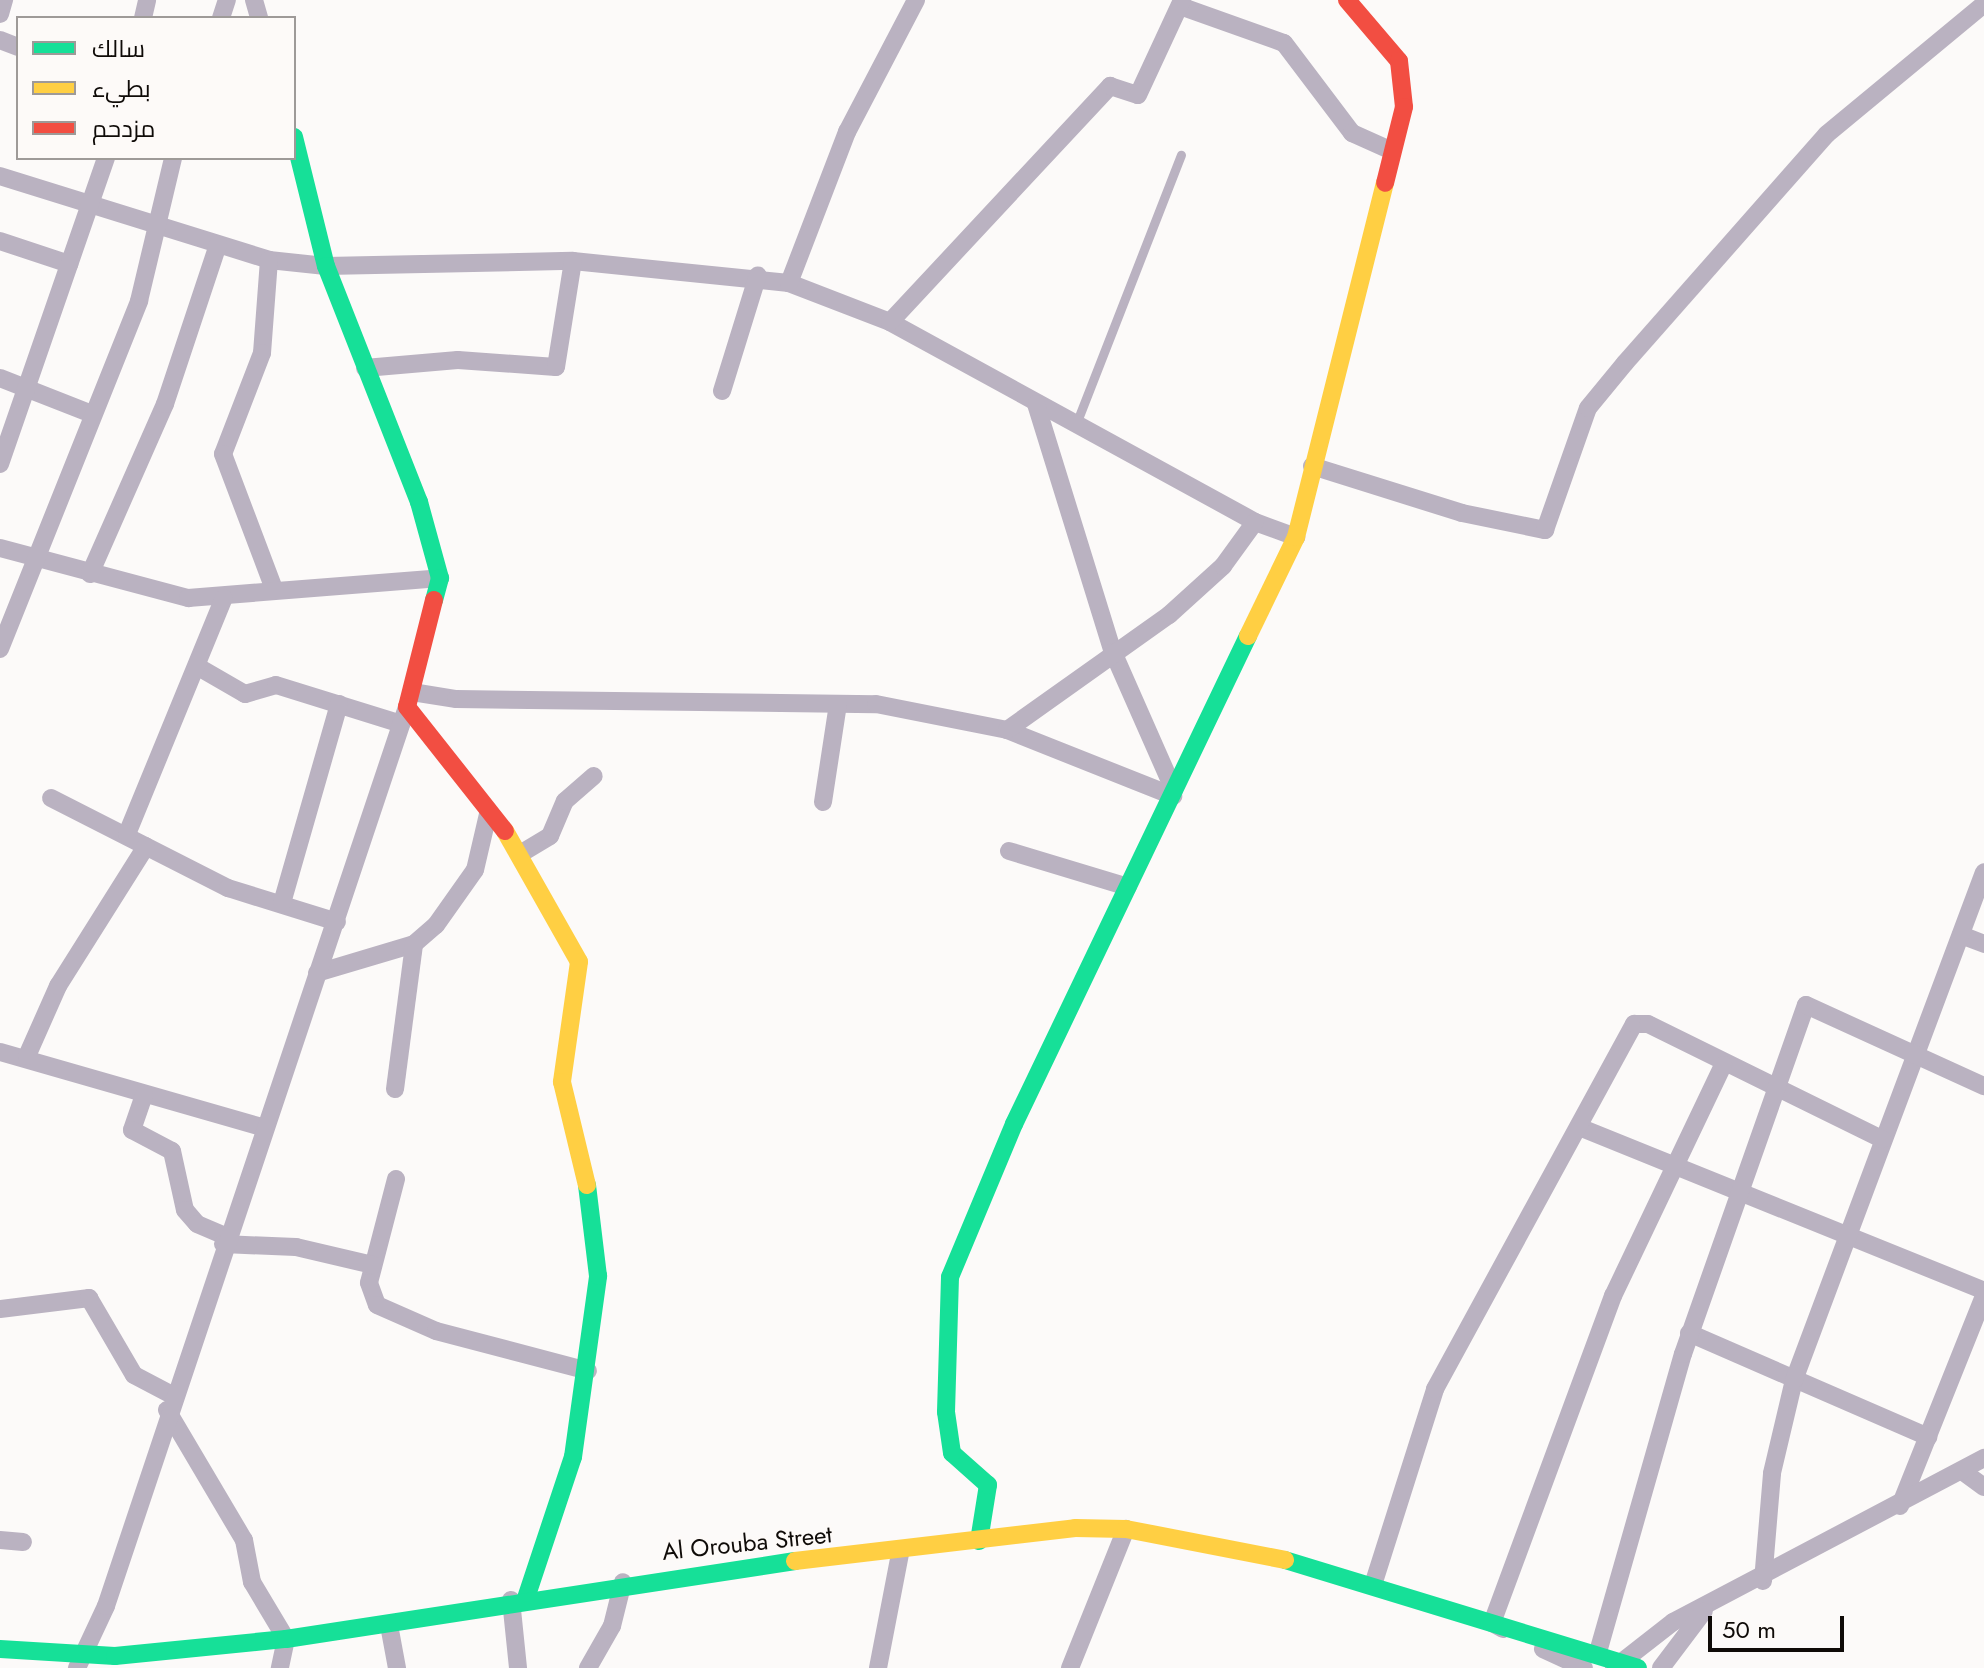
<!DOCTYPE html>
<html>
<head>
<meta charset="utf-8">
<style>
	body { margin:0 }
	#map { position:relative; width:1984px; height:1668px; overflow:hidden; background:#fcfaf9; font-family:Jost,Cairo,sans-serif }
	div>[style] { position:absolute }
	.lane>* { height:9px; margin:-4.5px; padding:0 4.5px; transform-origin:4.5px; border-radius:4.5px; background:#bab2c1 }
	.street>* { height:18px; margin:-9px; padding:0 9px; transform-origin:9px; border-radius:9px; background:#bab2c1 }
	.fast>* { height:18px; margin:-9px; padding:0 9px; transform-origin:9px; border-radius:9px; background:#16e098 }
	.slow>* { height:18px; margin:-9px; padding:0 9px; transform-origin:9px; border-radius:9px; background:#ffcf43 }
	.jam>* { height:18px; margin:-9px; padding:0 9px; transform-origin:9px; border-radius:9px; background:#f24e42 }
	span { translate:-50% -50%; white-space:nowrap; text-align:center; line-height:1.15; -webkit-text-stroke:6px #fdfaf8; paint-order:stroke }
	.street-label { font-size:24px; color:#0f0b08 }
	.legend { position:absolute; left:16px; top:16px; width:280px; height:144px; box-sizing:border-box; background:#fdfaf8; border:2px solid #9e9a98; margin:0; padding:10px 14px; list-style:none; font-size:24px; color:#0f0b08 }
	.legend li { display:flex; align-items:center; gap:16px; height:40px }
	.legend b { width:40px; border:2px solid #9e9a98 }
	.scale { position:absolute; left:1708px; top:1616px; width:136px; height:36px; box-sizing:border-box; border:4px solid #0f0b08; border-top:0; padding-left:10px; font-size:24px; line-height:28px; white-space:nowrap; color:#0f0b08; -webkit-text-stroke:6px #fdfaf8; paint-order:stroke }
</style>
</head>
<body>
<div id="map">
	<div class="lane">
		<i style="left:1076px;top:424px;width:289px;rotate:-68.7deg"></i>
	</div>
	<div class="street">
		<i style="left:254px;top:0;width:19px;rotate:74deg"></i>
		<i style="left:1180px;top:6px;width:110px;rotate:19.6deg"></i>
		<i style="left:1284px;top:43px;width:113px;rotate:52.9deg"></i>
		<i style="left:1352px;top:133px;width:44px;rotate:24.2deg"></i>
		<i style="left:0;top:14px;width:15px;rotate:-74deg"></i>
		<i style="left:143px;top:18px;width:18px;rotate:-77deg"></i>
		<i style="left:221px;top:18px;width:19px;rotate:-72deg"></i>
		<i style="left:0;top:40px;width:19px;rotate:21deg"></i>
		<i style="left:0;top:176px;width:282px;rotate:17.3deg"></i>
		<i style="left:269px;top:260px;width:57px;rotate:6deg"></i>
		<i style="left:326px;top:266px;width:247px;rotate:-1.2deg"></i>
		<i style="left:573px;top:261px;width:217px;rotate:5.8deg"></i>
		<i style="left:789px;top:283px;width:108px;rotate:21.1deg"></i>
		<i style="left:890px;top:322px;width:416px;rotate:28.7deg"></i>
		<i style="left:1255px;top:522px;width:44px;rotate:20.1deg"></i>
		<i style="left:0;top:241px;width:73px;rotate:18.4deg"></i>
		<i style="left:269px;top:260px;width:93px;rotate:94.3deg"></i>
		<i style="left:262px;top:353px;width:108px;rotate:111.1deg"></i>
		<i style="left:223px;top:454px;width:144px;rotate:69.3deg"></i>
		<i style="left:789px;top:283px;width:162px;rotate:-69deg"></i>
		<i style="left:847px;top:132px;width:149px;rotate:-62.4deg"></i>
		<i style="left:890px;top:322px;width:323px;rotate:-47deg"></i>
		<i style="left:1110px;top:86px;width:29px;rotate:18deg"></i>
		<i style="left:1138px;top:95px;width:105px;rotate:-65.1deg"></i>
		<i style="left:365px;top:368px;width:93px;rotate:-4.9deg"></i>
		<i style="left:458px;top:360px;width:98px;rotate:4.1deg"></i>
		<i style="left:556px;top:367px;width:107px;rotate:-80.9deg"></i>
		<i style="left:0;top:378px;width:99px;rotate:21.4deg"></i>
		<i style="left:722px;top:391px;width:121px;rotate:-72.8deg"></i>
		<i style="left:1036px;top:404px;width:260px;rotate:72.8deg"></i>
		<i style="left:1113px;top:652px;width:151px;rotate:66.2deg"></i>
		<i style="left:0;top:464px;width:324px;rotate:-70.9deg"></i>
		<i style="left:1312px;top:466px;width:157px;rotate:17.4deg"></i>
		<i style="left:1462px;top:513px;width:85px;rotate:11.6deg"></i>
		<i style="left:1545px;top:530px;width:129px;rotate:-70.6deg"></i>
		<i style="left:1588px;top:408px;width:58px;rotate:-50.6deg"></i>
		<i style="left:1625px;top:363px;width:305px;rotate:-48.6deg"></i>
		<i style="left:1827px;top:134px;width:204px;rotate:-39.6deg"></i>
		<i style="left:0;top:548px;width:195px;rotate:14.9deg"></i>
		<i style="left:188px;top:598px;width:253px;rotate:-4.5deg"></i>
		<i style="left:90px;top:574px;width:186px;rotate:-66.2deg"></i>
		<i style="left:165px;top:404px;width:168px;rotate:-71.6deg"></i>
		<i style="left:0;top:649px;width:375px;rotate:-68.2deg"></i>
		<i style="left:139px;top:301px;width:147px;rotate:-76.6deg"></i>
		<i style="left:200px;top:668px;width:52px;rotate:30deg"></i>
		<i style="left:245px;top:694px;width:32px;rotate:-16deg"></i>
		<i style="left:276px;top:685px;width:131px;rotate:17.3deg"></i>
		<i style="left:412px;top:692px;width:45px;rotate:9deg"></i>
		<i style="left:456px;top:699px;width:420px;rotate:0.7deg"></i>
		<i style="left:876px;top:704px;width:134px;rotate:11.2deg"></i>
		<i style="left:1007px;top:730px;width:179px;rotate:21.7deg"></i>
		<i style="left:1007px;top:730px;width:199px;rotate:-35.4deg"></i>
		<i style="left:1169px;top:615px;width:73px;rotate:-42.2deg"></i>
		<i style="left:1223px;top:566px;width:54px;rotate:-54deg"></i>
		<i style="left:51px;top:798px;width:199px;rotate:27deg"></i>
		<i style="left:228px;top:888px;width:114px;rotate:17.3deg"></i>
		<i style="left:823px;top:802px;width:99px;rotate:-81.3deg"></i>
		<i style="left:127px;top:834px;width:255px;rotate:-67.7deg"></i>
		<i style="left:1009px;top:851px;width:124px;rotate:16.8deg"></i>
		<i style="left:520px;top:854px;width:35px;rotate:-31deg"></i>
		<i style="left:550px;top:836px;width:38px;rotate:-67deg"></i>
		<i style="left:565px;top:801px;width:38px;rotate:-41deg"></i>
		<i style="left:282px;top:903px;width:207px;rotate:-74deg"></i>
		<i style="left:1961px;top:935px;width:25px;rotate:21deg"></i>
		<i style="left:317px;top:973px;width:101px;rotate:-16.6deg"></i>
		<i style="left:414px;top:944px;width:29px;rotate:-41deg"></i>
		<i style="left:436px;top:925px;width:67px;rotate:-54.7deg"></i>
		<i style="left:475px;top:870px;width:57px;rotate:-76.9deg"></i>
		<i style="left:0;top:1052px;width:272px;rotate:16deg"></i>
		<i style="left:27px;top:1056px;width:77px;rotate:-66.1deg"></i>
		<i style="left:58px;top:986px;width:165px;rotate:-57.8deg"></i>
		<i style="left:395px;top:1089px;width:146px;rotate:-82.5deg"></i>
		<i style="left:144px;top:1095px;width:37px;rotate:109deg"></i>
		<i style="left:132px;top:1130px;width:45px;rotate:27.7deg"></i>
		<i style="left:172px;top:1151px;width:60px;rotate:77.6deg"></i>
		<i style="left:185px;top:1210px;width:18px;rotate:49deg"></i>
		<i style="left:197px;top:1224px;width:30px;rotate:23deg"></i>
		<i style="left:1579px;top:1127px;width:437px;rotate:22deg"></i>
		<i style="left:396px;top:1179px;width:107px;rotate:104.6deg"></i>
		<i style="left:369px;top:1283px;width:23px;rotate:70deg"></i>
		<i style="left:377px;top:1305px;width:64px;rotate:23.8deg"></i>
		<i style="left:436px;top:1331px;width:157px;rotate:14.7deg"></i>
		<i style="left:223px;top:1244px;width:73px;rotate:2.4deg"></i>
		<i style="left:296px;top:1247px;width:79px;rotate:13.2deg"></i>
		<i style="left:0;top:1309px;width:90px;rotate:-7deg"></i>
		<i style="left:89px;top:1298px;width:89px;rotate:59.7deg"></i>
		<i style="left:134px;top:1375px;width:43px;rotate:27.8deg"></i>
		<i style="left:1689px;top:1333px;width:261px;rotate:23.5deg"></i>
		<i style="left:167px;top:1410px;width:151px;rotate:59.4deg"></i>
		<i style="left:244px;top:1540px;width:43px;rotate:79.2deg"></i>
		<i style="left:252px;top:1582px;width:66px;rotate:59.2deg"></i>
		<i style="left:286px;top:1639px;width:30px;rotate:102deg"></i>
		<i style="left:1962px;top:1471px;width:27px;rotate:36deg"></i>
		<i style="left:1900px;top:1506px;width:226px;rotate:-68.2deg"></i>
		<i style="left:0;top:1540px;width:23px;rotate:5deg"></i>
		<i style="left:1763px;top:1581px;width:108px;rotate:-85.2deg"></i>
		<i style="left:1772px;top:1473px;width:96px;rotate:-76.7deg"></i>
		<i style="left:1794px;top:1380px;width:542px;rotate:-69.49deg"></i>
		<i style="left:1373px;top:1585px;width:206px;rotate:-72.4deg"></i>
		<i style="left:1435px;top:1389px;width:416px;rotate:-61.4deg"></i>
		<i style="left:1634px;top:1024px;width:14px"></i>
		<i style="left:1648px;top:1024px;width:261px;rotate:26.2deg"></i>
		<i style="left:511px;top:1600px;width:68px;rotate:84.1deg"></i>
		<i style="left:389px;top:1625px;width:44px;rotate:79.5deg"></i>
		<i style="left:1503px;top:1629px;width:13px;rotate:-151deg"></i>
		<i style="left:1492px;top:1623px;width:349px;rotate:-69.7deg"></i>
		<i style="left:1613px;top:1296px;width:256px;rotate:-64.5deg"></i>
		<i style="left:1543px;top:1649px;width:45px;rotate:24.9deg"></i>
		<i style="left:1598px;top:1652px;width:310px;rotate:-74.1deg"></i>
		<i style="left:1683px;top:1354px;width:370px;rotate:-70.6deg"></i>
		<i style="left:1806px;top:1005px;width:196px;rotate:24.5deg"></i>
		<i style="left:77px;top:1668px;width:68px;rotate:-64.9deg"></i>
		<i style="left:106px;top:1606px;width:948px;rotate:-71.49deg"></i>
		<i style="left:588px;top:1668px;width:48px;rotate:-60.3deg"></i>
		<i style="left:612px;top:1626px;width:45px;rotate:-76deg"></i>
		<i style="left:878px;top:1668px;width:121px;rotate:-79.1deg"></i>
		<i style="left:1070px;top:1668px;width:150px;rotate:-68.1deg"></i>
		<i style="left:1614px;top:1668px;width:75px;rotate:-37.9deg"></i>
		<i style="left:1673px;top:1622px;width:352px;rotate:-27.8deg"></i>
		<i style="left:1661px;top:1668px;width:71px;rotate:-53deg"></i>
	</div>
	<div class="fast">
		<i style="left:294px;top:137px;width:133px;rotate:76.1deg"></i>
		<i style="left:326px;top:266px;width:254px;rotate:68.5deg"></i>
		<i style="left:419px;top:502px;width:79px;rotate:74.6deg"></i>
		<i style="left:440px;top:578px;width:23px;rotate:105deg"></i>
		<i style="left:979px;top:1541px;width:57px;rotate:-80.9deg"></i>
		<i style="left:988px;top:1485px;width:48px;rotate:-138.4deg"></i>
		<i style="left:952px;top:1453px;width:41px;rotate:-98.3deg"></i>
		<i style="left:946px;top:1412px;width:135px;rotate:-88.3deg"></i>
		<i style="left:950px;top:1277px;width:166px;rotate:-67.3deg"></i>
		<i style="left:1014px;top:1124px;width:541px;rotate:-64.38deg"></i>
		<i style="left:1285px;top:1560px;width:369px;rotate:17deg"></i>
		<i style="left:526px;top:1598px;width:149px;rotate:-71.6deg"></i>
		<i style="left:573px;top:1457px;width:183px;rotate:-82.1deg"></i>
		<i style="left:598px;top:1276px;width:92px;rotate:-96.9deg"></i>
		<i style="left:0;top:1649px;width:115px;rotate:3.5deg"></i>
		<i style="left:115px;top:1656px;width:172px;rotate:-5.7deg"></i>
		<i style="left:286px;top:1639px;width:515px;rotate:-8.71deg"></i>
	</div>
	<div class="slow">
		<i style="left:1248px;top:636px;width:110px;rotate:-64.1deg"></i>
		<i style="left:1296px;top:537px;width:365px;rotate:-75.9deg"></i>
		<i style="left:505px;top:831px;width:150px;rotate:60.5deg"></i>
		<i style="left:579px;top:962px;width:121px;rotate:98.1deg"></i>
		<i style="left:562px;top:1082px;width:106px;rotate:76.4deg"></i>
		<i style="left:795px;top:1561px;width:282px;rotate:-6.7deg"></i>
		<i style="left:1075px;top:1528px;width:51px;rotate:1.1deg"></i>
		<i style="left:1126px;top:1529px;width:162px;rotate:11deg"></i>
	</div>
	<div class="jam">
		<i style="left:1347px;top:0;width:80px;rotate:49.6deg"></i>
		<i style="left:1399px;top:61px;width:46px;rotate:83.8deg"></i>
		<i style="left:1404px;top:107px;width:78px;rotate:104deg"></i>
		<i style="left:434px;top:600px;width:110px;rotate:104.2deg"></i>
		<i style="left:407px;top:707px;width:158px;rotate:51.7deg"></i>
	</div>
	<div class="street-label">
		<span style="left:747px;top:1543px;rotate:-6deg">Al Orouba Street</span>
	</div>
	<ul class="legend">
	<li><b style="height:10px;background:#16e098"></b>سالك</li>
	<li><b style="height:10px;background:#ffcf43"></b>بطيء</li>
	<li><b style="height:10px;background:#f24e42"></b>مزدحم</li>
	</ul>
	<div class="scale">50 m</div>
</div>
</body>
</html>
